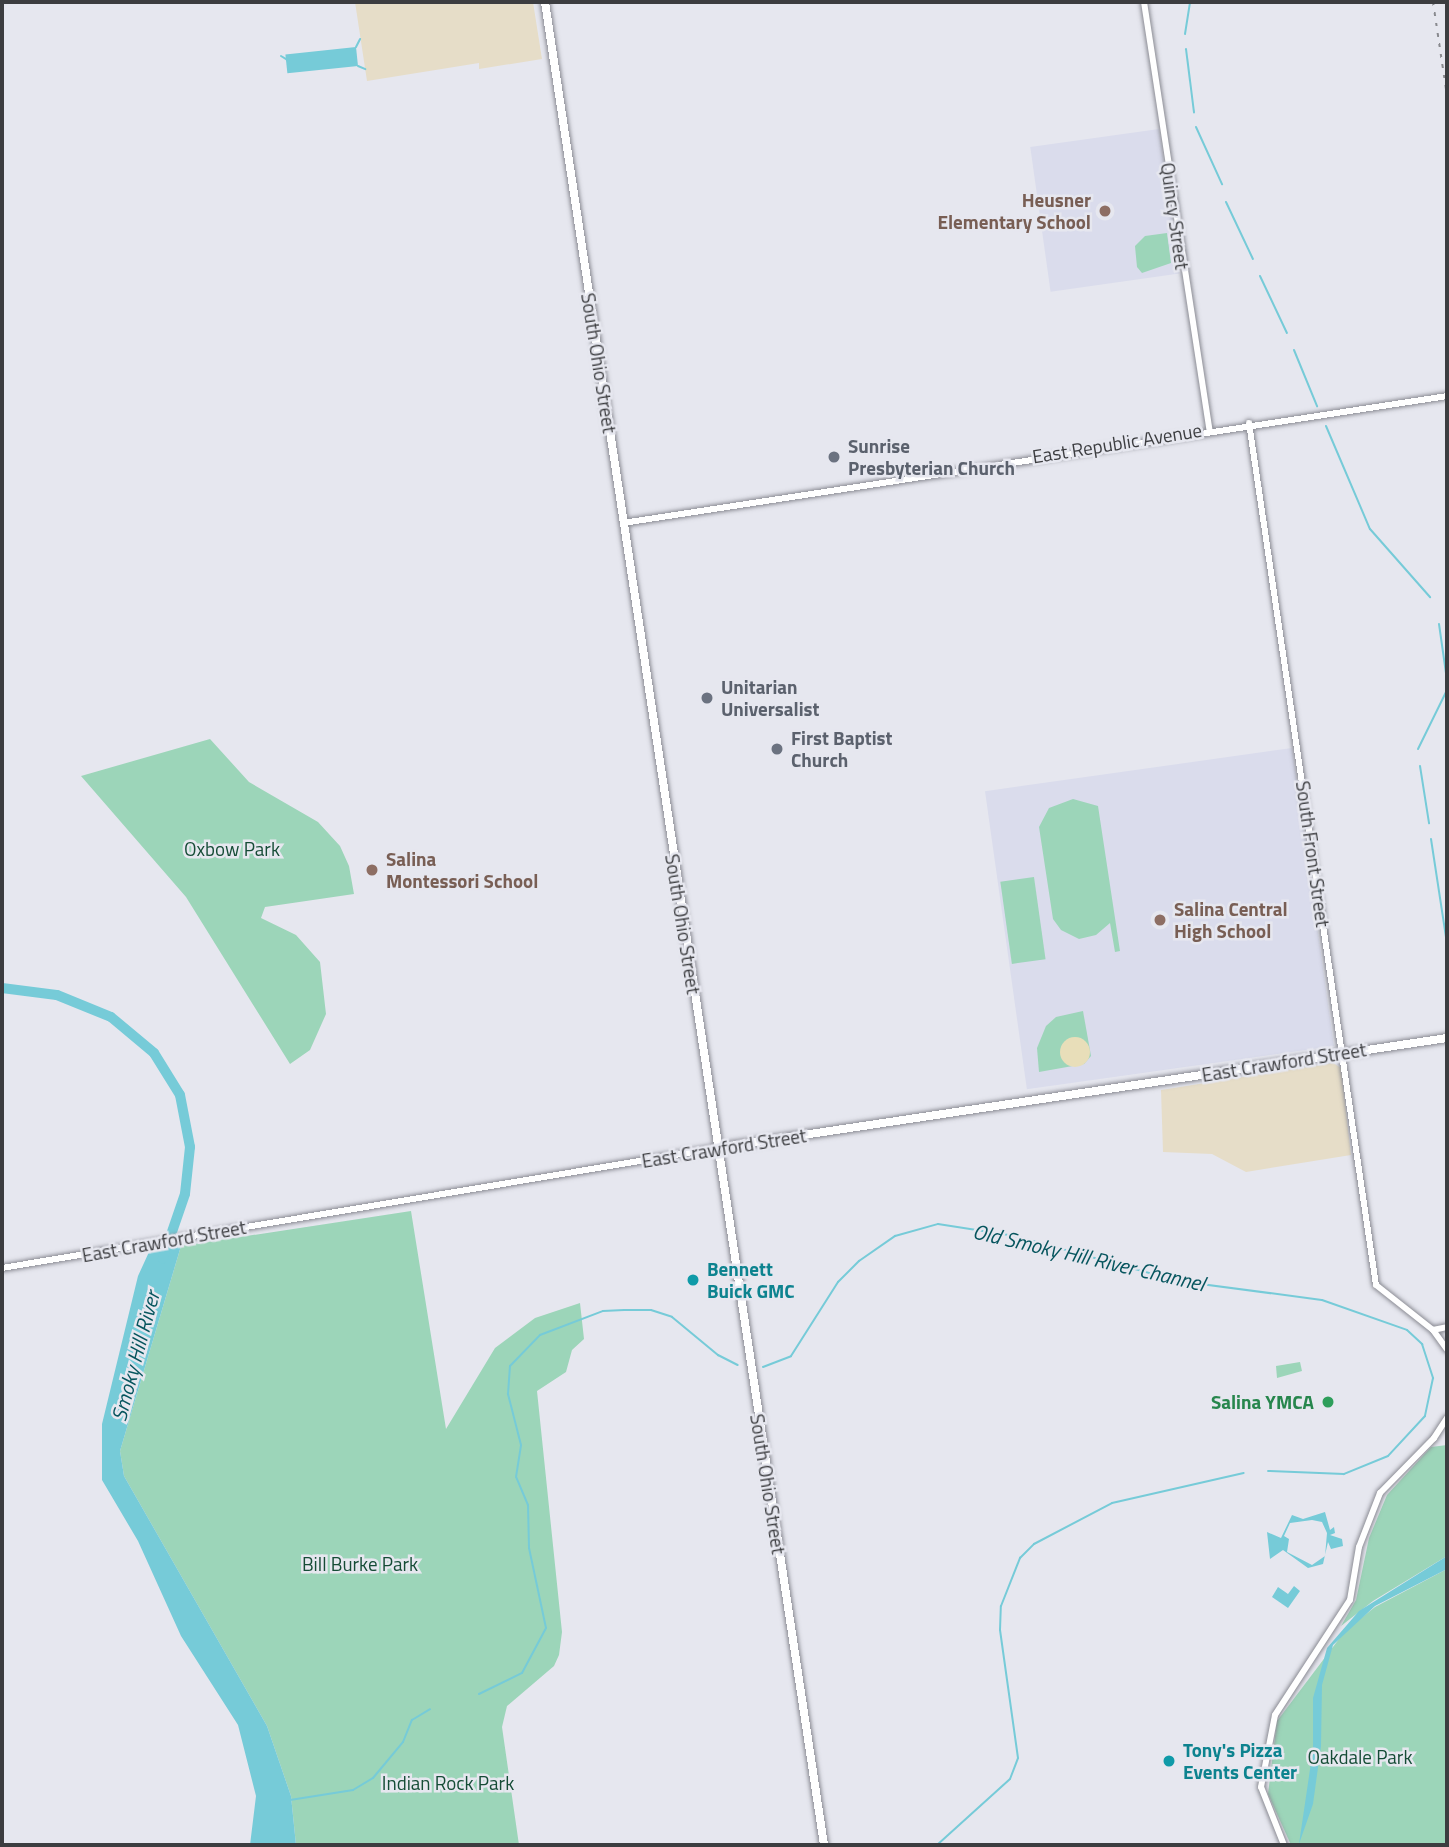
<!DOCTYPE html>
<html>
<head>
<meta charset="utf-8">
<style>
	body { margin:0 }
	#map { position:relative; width:1449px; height:1847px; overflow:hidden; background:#e6e7ef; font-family:"Titillium Web",sans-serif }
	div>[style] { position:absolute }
	.commercial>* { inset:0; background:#e6ddc8 }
	.built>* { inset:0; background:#dadcec; transform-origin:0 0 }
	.green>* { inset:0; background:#9cd5b9; transform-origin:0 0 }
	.sand>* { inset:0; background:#e8deb9 }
	.round { border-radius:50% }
	.water>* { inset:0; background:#76cbd8; transform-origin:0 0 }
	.stream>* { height:2px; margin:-1px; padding:0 1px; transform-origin:1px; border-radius:1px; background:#76cbd8 }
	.river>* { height:10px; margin:-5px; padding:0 5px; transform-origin:5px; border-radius:5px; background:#76cbd8 }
	.roads { filter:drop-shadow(0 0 2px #8b8c94) drop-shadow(0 0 2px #8b8c94) }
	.minor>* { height:6px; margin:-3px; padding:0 3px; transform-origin:3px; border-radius:3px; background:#fff }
	.major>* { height:8px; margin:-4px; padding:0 4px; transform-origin:4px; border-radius:4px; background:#fff }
	.rail>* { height:2px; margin-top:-1px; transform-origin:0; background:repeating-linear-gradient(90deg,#898a8f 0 3.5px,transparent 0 10.5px) }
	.dots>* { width:19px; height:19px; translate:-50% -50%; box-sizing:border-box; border:4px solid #e6e7ef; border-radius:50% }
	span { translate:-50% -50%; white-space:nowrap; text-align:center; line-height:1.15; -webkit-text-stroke:5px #e6e7ef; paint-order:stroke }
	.education-label { font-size:19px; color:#785e54; font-weight:700 }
	.right { translate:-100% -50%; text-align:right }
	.left { translate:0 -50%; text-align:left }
	.street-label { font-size:19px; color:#3c3d40 }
	.worship-label { font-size:19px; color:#5b616d; font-weight:700 }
	.park-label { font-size:19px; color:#154c36 }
	.culture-label { font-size:19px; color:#0d838f; font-weight:700 }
	.leisure-label { font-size:19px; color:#27864d; font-weight:700 }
	.water-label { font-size:21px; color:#06555e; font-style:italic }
	.frame { position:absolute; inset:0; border:4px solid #3c3d40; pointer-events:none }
</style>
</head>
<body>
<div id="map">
	<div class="commercial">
		<i style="clip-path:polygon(355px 2px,533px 2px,542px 59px,479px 69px,479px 63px,367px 81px)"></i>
		<i style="clip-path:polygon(1333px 1063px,1341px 1068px,1351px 1155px,1246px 1172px,1212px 1154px,1163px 1152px,1161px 1090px)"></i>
	</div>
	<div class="built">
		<i style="left:1159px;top:129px;width:146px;height:130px;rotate:82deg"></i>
		<i style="left:1292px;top:748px;width:301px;height:310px;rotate:82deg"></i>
	</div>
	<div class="green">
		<i style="clip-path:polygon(1167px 233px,1171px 263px,1142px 273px,1137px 267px,1135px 246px,1145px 236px)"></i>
		<i style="clip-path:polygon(210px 739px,249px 782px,318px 822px,340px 846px,349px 866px,354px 894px,265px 907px,261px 918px,296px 935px,320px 962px,326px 1014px,310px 1050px,290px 1064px,186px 897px,81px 776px)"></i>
		<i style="clip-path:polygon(1073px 799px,1098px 806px,1120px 951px,1115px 952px,1110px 923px,1096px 935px,1079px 939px,1061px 930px,1053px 919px,1039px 827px,1049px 808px)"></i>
		<i style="left:1034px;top:877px;width:83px;height:34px;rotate:82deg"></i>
		<i style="clip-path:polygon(1083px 1011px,1091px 1056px,1084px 1064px,1039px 1072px,1037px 1048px,1046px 1026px,1056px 1017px)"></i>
		<i style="clip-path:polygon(411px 1211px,446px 1429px,495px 1348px,535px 1318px,580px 1303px,584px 1339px,572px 1350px,566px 1372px,537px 1391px,562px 1632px,559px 1655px,554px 1666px,507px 1706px,502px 1727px,519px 1845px,296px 1845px,291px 1796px,267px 1726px,124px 1476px,120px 1451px,181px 1246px)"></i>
		<i style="clip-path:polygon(1300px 1362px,1302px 1371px,1277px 1378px,1276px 1366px)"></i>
		<i style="clip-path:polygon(1447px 1445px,1447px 1556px,1373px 1601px,1341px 1626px,1356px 1600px,1369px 1538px,1387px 1495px,1431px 1447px)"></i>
		<i style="clip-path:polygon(1447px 1569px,1447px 1845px,1291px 1845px,1268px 1794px,1277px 1721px,1345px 1631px,1375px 1607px)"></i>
	</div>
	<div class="sand">
		<i class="round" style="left:1060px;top:1037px;width:30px;height:30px"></i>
	</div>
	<div class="water">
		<i style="left:356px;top:47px;width:19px;height:71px;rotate:84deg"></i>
		<i style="clip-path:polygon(181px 1246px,120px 1451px,124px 1476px,267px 1726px,291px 1796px,296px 1845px,250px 1845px,256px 1796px,238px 1725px,181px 1636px,138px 1541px,102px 1480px,102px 1424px,138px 1276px,149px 1252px)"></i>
		<i style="clip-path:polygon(evenodd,1325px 1512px,1330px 1530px,1334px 1527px,1335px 1533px,1330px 1535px,1342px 1539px,1343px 1546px,1331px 1549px,1328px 1542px,1323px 1564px,1308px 1568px,1283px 1550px,1270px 1559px,1267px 1532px,1281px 1538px,1292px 1515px,1303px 1519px,1325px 1512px,1312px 1520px,1322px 1522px,1327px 1533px,1325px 1556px,1312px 1565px,1287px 1552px,1289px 1539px,1284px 1536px,1290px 1523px,1312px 1520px)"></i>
		<i style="clip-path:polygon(1447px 1556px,1447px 1569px,1375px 1606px,1333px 1645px,1322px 1685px,1321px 1746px,1313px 1804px,1299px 1844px,1313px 1749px,1313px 1698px,1327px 1648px,1359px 1611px)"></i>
		<i style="clip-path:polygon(1294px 1586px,1300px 1591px,1288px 1608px,1272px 1597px,1278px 1587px,1288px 1594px)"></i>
	</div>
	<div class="stream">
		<i style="left:1185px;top:34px;width:32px;rotate:-81deg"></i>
		<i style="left:356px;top:47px;width:9px;rotate:-63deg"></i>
		<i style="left:1186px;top:49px;width:64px;rotate:82.8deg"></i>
		<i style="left:281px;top:56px;width:6px;rotate:31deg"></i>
		<i style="left:358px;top:66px;width:8px;rotate:23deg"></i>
		<i style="left:1196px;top:127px;width:63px;rotate:65.5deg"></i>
		<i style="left:1226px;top:202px;width:63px;rotate:64.7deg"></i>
		<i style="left:1260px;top:276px;width:63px;rotate:64.7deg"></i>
		<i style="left:1294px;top:350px;width:61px;rotate:67.7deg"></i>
		<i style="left:1326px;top:426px;width:112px;rotate:66.9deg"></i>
		<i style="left:1370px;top:529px;width:91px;rotate:48.6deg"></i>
		<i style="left:1439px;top:624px;width:49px;rotate:81.9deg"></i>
		<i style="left:1418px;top:749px;width:66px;rotate:-63.8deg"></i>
		<i style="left:1420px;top:766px;width:58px;rotate:81deg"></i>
		<i style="left:1431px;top:839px;width:105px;rotate:81.3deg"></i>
		<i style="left:763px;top:1367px;width:30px;rotate:-21deg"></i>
		<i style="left:791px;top:1356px;width:88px;rotate:-57.6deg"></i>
		<i style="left:838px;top:1282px;width:30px;rotate:-45deg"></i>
		<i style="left:859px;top:1261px;width:44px;rotate:-34.8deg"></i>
		<i style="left:895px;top:1236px;width:45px;rotate:-15.6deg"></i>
		<i style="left:938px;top:1224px;width:78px;rotate:8.9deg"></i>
		<i style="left:1015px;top:1236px;width:169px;rotate:15.4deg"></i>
		<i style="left:1178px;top:1281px;width:145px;rotate:7.5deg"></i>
		<i style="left:1322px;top:1300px;width:90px;rotate:19.4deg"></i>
		<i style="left:1407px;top:1330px;width:21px;rotate:43deg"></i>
		<i style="left:1422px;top:1344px;width:36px;rotate:72deg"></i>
		<i style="left:1433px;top:1378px;width:39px;rotate:102deg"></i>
		<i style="left:1425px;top:1416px;width:54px;rotate:132.8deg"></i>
		<i style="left:1388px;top:1456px;width:48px;rotate:157.8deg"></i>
		<i style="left:1344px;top:1474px;width:76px;rotate:-177.7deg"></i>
		<i style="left:479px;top:1694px;width:48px;rotate:-26deg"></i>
		<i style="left:522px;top:1673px;width:51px;rotate:-61.9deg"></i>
		<i style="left:546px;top:1628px;width:82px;rotate:-102deg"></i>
		<i style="left:529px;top:1548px;width:43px;rotate:-91.3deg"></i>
		<i style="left:528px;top:1505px;width:30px;rotate:-113deg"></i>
		<i style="left:516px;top:1477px;width:32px;rotate:-81deg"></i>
		<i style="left:521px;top:1445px;width:53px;rotate:-104.3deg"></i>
		<i style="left:508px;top:1394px;width:28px;rotate:-86deg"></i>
		<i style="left:510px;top:1366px;width:43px;rotate:-45.9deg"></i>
		<i style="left:540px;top:1335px;width:67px;rotate:-20.9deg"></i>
		<i style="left:603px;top:1311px;width:21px;rotate:-3deg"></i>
		<i style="left:624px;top:1310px;width:27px"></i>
		<i style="left:651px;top:1310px;width:22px;rotate:18deg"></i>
		<i style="left:672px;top:1317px;width:60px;rotate:39.6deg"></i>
		<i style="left:718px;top:1355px;width:22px;rotate:27deg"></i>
		<i style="left:290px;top:1800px;width:64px;rotate:-9deg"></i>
		<i style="left:353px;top:1790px;width:23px;rotate:-31deg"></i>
		<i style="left:373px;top:1778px;width:47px;rotate:-50.2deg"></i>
		<i style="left:403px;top:1742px;width:24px;rotate:-68deg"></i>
		<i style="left:412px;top:1720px;width:21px;rotate:-31deg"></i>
		<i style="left:937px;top:1845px;width:98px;rotate:-42.1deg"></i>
		<i style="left:1010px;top:1779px;width:22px;rotate:-69deg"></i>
		<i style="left:1018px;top:1758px;width:129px;rotate:-98deg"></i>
		<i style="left:1000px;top:1630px;width:24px;rotate:-88deg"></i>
		<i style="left:1001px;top:1606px;width:52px;rotate:-68.4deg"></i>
		<i style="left:1020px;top:1558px;width:20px;rotate:-45deg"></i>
		<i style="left:1034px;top:1544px;width:88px;rotate:-27.7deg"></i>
		<i style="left:1112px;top:1503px;width:135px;rotate:-12.8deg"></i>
	</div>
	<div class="river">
		<i style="left:2px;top:988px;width:55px;rotate:7.3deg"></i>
		<i style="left:57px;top:995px;width:58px;rotate:22.2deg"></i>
		<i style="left:111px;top:1017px;width:56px;rotate:39.9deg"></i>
		<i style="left:154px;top:1053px;width:49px;rotate:58.2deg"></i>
		<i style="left:180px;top:1095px;width:53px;rotate:79.1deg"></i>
		<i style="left:190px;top:1147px;width:47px;rotate:96.1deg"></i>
		<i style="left:185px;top:1194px;width:68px;rotate:109deg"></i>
	</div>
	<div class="roads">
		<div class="minor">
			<i style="left:1144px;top:2px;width:432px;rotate:81.3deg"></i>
			<i style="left:1249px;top:423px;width:871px;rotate:81.62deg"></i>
			<i style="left:1376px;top:1285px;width:73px;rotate:38.3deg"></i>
			<i style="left:1433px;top:1330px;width:24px;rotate:54deg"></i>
			<i style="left:623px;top:523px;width:834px;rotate:-8.76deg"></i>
			<i style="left:2px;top:1268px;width:725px;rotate:-9.53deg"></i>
			<i style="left:1433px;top:1330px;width:14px;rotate:-12deg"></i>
			<i style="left:1284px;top:1845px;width:62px;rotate:-111.6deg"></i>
			<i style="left:1261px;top:1787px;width:73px;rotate:-79deg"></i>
			<i style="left:1275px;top:1715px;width:137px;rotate:-56.9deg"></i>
			<i style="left:1350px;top:1600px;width:54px;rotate:-80.4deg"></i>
			<i style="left:1359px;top:1547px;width:58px;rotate:-68.7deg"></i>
			<i style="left:1380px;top:1493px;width:77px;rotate:-45.5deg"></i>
			<i style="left:1434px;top:1438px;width:24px;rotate:-57deg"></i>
		</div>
		<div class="major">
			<i style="left:545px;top:2px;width:1864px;rotate:81.39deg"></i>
			<i style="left:717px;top:1148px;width:738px;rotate:-8.57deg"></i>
		</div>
	</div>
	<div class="rail">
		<i style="left:1433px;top:2px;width:95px;rotate:81.5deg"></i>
	</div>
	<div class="dots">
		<i style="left:1105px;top:211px;background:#8d6e63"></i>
		<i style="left:834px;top:457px;background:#6b7280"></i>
		<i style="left:707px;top:698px;background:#6b7280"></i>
		<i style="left:777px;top:749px;background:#6b7280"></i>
		<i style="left:372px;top:870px;background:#8d6e63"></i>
		<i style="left:1160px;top:920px;background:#8d6e63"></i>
		<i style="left:693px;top:1280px;background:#0f9aa8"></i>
		<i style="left:1328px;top:1402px;background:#2e9e5b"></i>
		<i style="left:1169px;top:1761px;background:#0f9aa8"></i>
	</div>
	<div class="education-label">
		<span class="right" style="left:1091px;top:211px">Heusner<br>Elementary School</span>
		<span class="left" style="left:386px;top:870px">Salina<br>Montessori School</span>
		<span class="left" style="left:1174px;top:920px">Salina Central<br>High School</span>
	</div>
	<div class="street-label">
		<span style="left:1175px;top:216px;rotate:82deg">Quincy Street</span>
		<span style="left:599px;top:363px;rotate:81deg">South Ohio Street</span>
		<span style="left:1117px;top:443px;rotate:-9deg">East Republic Avenue</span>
		<span style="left:1313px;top:854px;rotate:82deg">South Front Street</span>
		<span style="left:683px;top:924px;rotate:81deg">South Ohio Street</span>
		<span style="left:1284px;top:1062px;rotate:-9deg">East Crawford Street</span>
		<span style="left:724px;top:1148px;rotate:-9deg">East Crawford Street</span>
		<span style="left:164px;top:1241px;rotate:-10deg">East Crawford Street</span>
		<span style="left:768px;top:1484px;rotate:81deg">South Ohio Street</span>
	</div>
	<div class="worship-label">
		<span class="left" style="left:848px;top:457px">Sunrise<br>Presbyterian Church</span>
		<span class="left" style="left:721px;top:698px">Unitarian<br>Universalist</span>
		<span class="left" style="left:791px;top:749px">First Baptist<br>Church</span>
	</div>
	<div class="park-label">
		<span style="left:232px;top:849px">Oxbow Park</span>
		<span style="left:360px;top:1564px">Bill Burke Park</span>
		<span style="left:1360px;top:1757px">Oakdale Park</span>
		<span style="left:448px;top:1783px">Indian Rock Park</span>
	</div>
	<div class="culture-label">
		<span class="left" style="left:707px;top:1280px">Bennett<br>Buick GMC</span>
		<span class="left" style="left:1183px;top:1761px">Tony's Pizza<br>Events Center</span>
	</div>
	<div class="leisure-label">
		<span class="right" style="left:1314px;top:1402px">Salina YMCA</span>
	</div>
	<div class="water-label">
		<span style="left:1089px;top:1257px;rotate:13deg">Old Smoky Hill River Channel</span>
		<span style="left:135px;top:1356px;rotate:-75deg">Smoky Hill River</span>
	</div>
	<div class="frame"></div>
</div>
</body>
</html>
